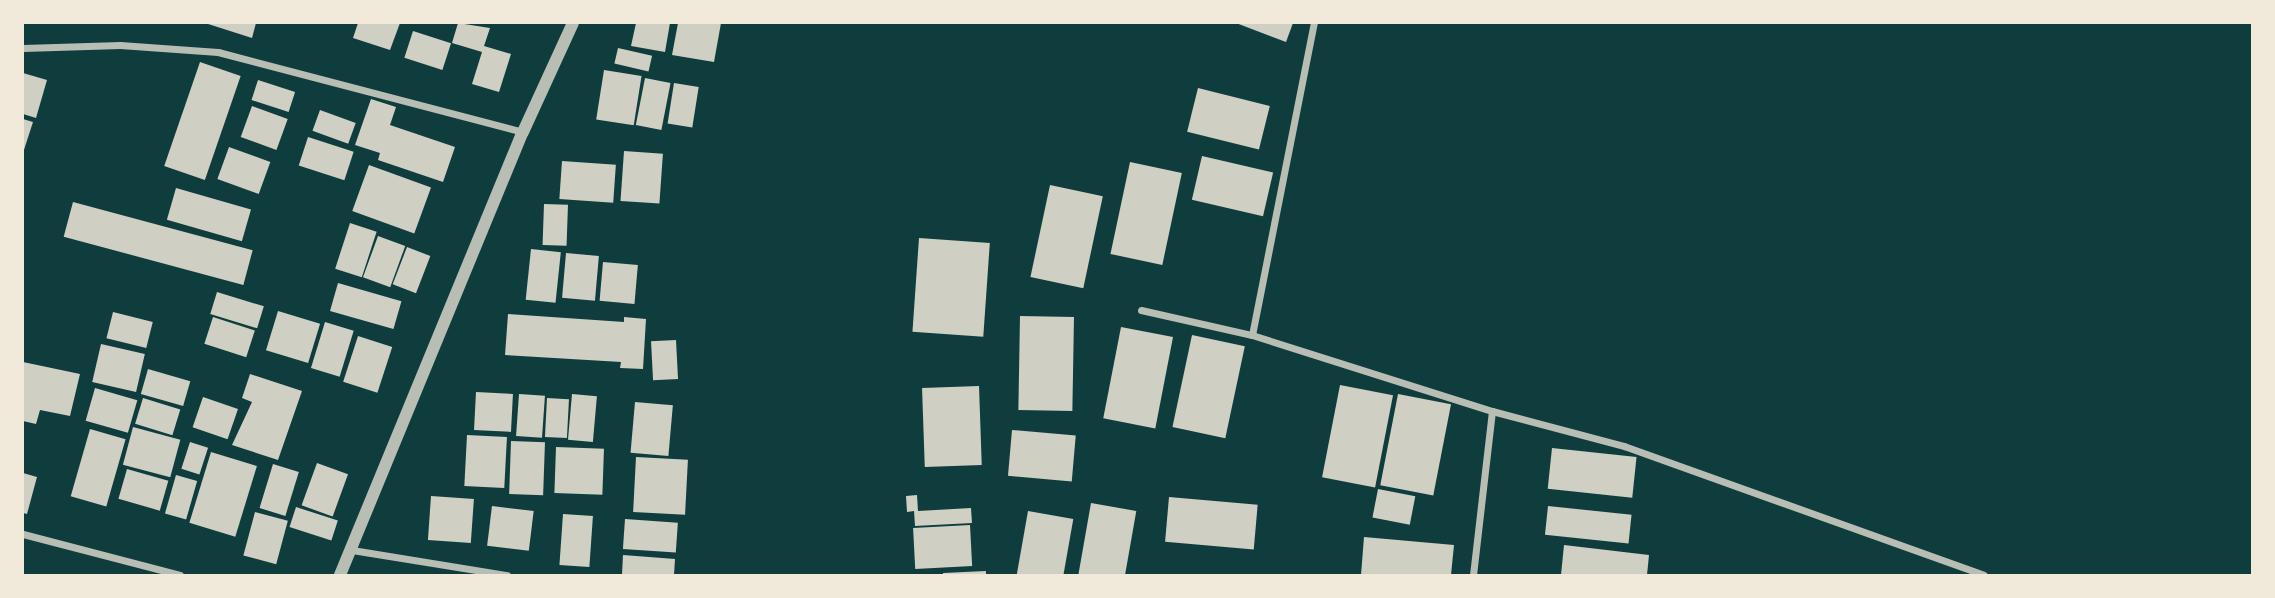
<!DOCTYPE html>
<html>
<head>
<meta charset="utf-8">
<style>
	body { margin:0 }
	#map { position:relative; width:2275px; height:598px; overflow:hidden; background:#0f3d3e; font-family:"Public Sans",sans-serif }
	div>[style] { position:absolute }
	.building>* { inset:0; background:#cfcfc3; transform-origin:0 0 }
	.minor>* { height:7px; margin:-3.5px; padding:0 3.5px; transform-origin:3.5px; border-radius:3.5px; background:#b8beb3 }
	.tertiary>* { height:12px; margin:-6px; padding:0 6px; transform-origin:6px; border-radius:6px; background:#b8beb3 }
	span { translate:-50% -50%; white-space:nowrap; text-align:center; line-height:1.15; -webkit-text-stroke:6px #f1e9da; paint-order:stroke }
	.frame { position:absolute; inset:0; border:24px solid #f1e9da; pointer-events:none }
</style>
</head>
<body>
<div id="map">
	<div class="building">
		<i style="clip-path:polygon(205px 23px,256px 23px,252px 38px)"></i>
		<i style="clip-path:polygon(358px 23px,400px 23px,390px 50px,353px 38px)"></i>
		<i style="clip-path:polygon(458px 23px,490px 28px,484px 46px,511px 54px,499px 92px,472px 84px,482px 52px,452px 43px)"></i>
		<i style="clip-path:polygon(636px 23px,670px 23px,665px 52px,631px 46px)"></i>
		<i style="clip-path:polygon(678px 23px,721px 23px,714px 62px,672px 55px)"></i>
		<i style="clip-path:polygon(1236px 23px,1293px 23px,1286px 42px)"></i>
		<i style="left:413px;top:31px;width:40px;height:28px;rotate:18deg"></i>
		<i style="left:618px;top:48px;width:35px;height:16px;rotate:13deg"></i>
		<i style="left:200px;top:62px;width:43px;height:110px;rotate:19deg"></i>
		<i style="left:604px;top:70px;width:38px;height:50px;rotate:9deg"></i>
		<i style="clip-path:polygon(23px 73px,47px 80px,36px 118px,23px 114px)"></i>
		<i style="left:645px;top:78px;width:26px;height:48px;rotate:11deg"></i>
		<i style="left:258px;top:80px;width:39px;height:21px;rotate:18deg"></i>
		<i style="left:674px;top:83px;width:25px;height:41px;rotate:9deg"></i>
		<i style="left:1198px;top:88px;width:74px;height:45px;rotate:14deg"></i>
		<i style="clip-path:polygon(371px 99px,396px 107px,390px 125px,455px 147px,443px 182px,378px 160px,380px 153px,355px 145px)"></i>
		<i style="left:252px;top:106px;width:38px;height:33px;rotate:20deg"></i>
		<i style="left:320px;top:110px;width:38px;height:22px;rotate:20deg"></i>
		<i style="clip-path:polygon(23px 119px,33px 122px,23px 153px)"></i>
		<i style="left:308px;top:137px;width:48px;height:30px;rotate:18deg"></i>
		<i style="left:229px;top:147px;width:44px;height:34px;rotate:20deg"></i>
		<i style="left:624px;top:151px;width:39px;height:50px;rotate:4deg"></i>
		<i style="left:1202px;top:156px;width:73px;height:45px;rotate:13deg"></i>
		<i style="left:562px;top:161px;width:54px;height:38px;rotate:4deg"></i>
		<i style="left:1130px;top:162px;width:53px;height:94px;rotate:12deg"></i>
		<i style="left:369px;top:165px;width:66px;height:49px;rotate:20deg"></i>
		<i style="left:1050px;top:185px;width:54px;height:94px;rotate:12deg"></i>
		<i style="left:176px;top:188px;width:78px;height:33px;rotate:16deg"></i>
		<i style="left:73px;top:202px;width:186px;height:36px;rotate:15deg"></i>
		<i style="left:544px;top:204px;width:24px;height:41px;rotate:2deg"></i>
		<i style="left:350px;top:223px;width:28px;height:48px;rotate:18deg"></i>
		<i style="left:378px;top:236px;width:29px;height:44px;rotate:20deg"></i>
		<i style="left:919px;top:238px;width:71px;height:94px;rotate:4deg"></i>
		<i style="left:407px;top:247px;width:25px;height:40px;rotate:21deg"></i>
		<i style="left:531px;top:249px;width:30px;height:51px;rotate:6deg"></i>
		<i style="left:566px;top:253px;width:33px;height:45px;rotate:5deg"></i>
		<i style="left:603px;top:262px;width:35px;height:39px;rotate:5deg"></i>
		<i style="left:338px;top:283px;width:66px;height:29px;rotate:16deg"></i>
		<i style="left:217px;top:292px;width:49px;height:23px;rotate:17deg"></i>
		<i style="left:278px;top:311px;width:44px;height:41px;rotate:17deg"></i>
		<i style="left:113px;top:312px;width:41px;height:27px;rotate:14deg"></i>
		<i style="clip-path:polygon(508px 314px,624px 322px,624px 317px,646px 319px,643px 369px,620px 368px,621px 362px,505px 355px)"></i>
		<i style="left:1020px;top:316px;width:54px;height:94px;rotate:1deg"></i>
		<i style="left:213px;top:317px;width:44px;height:28px;rotate:18deg"></i>
		<i style="left:325px;top:322px;width:30px;height:48px;rotate:17deg"></i>
		<i style="left:1121px;top:327px;width:53px;height:93px;rotate:11deg"></i>
		<i style="left:1192px;top:335px;width:54px;height:94px;rotate:12deg"></i>
		<i style="left:358px;top:336px;width:36px;height:48px;rotate:18deg"></i>
		<i style="left:676px;top:340px;width:39px;height:25px;rotate:87deg"></i>
		<i style="left:101px;top:344px;width:45px;height:39px;rotate:13deg"></i>
		<i style="clip-path:polygon(23px 362px,80px 374px,70px 416px,40px 410px,36px 424px,23px 421px)"></i>
		<i style="left:148px;top:369px;width:44px;height:26px;rotate:16deg"></i>
		<i style="clip-path:polygon(250px 374px,302px 391px,278px 460px,232px 445px,252px 402px,242px 398px)"></i>
		<i style="left:1340px;top:385px;width:54px;height:94px;rotate:11deg"></i>
		<i style="left:979px;top:386px;width:79px;height:57px;rotate:88deg"></i>
		<i style="left:95px;top:388px;width:44px;height:34px;rotate:16deg"></i>
		<i style="left:476px;top:392px;width:37px;height:38px;rotate:3deg"></i>
		<i style="left:519px;top:394px;width:26px;height:42px;rotate:4deg"></i>
		<i style="left:572px;top:394px;width:25px;height:46px;rotate:5deg"></i>
		<i style="left:1398px;top:394px;width:54px;height:93px;rotate:11deg"></i>
		<i style="left:203px;top:397px;width:37px;height:32px;rotate:19deg"></i>
		<i style="left:143px;top:398px;width:39px;height:27px;rotate:17deg"></i>
		<i style="left:547px;top:398px;width:22px;height:39px;rotate:3deg"></i>
		<i style="left:635px;top:402px;width:38px;height:51px;rotate:5deg"></i>
		<i style="left:133px;top:427px;width:49px;height:39px;rotate:15deg"></i>
		<i style="left:90px;top:429px;width:37px;height:70px;rotate:16deg"></i>
		<i style="left:1012px;top:430px;width:64px;height:46px;rotate:5deg"></i>
		<i style="left:467px;top:435px;width:40px;height:51px;rotate:3deg"></i>
		<i style="left:511px;top:441px;width:34px;height:53px;rotate:2deg"></i>
		<i style="left:190px;top:442px;width:19px;height:28px;rotate:18deg"></i>
		<i style="left:556px;top:447px;width:48px;height:46px;rotate:2deg"></i>
		<i style="left:1552px;top:448px;width:85px;height:41px;rotate:6deg"></i>
		<i style="left:211px;top:452px;width:48px;height:74px;rotate:17deg"></i>
		<i style="left:636px;top:457px;width:52px;height:55px;rotate:3deg"></i>
		<i style="left:317px;top:463px;width:33px;height:45px;rotate:20deg"></i>
		<i style="left:273px;top:464px;width:27px;height:46px;rotate:17deg"></i>
		<i style="left:127px;top:469px;width:43px;height:31px;rotate:16deg"></i>
		<i style="clip-path:polygon(23px 473px,37px 477px,27px 514px,23px 513px)"></i>
		<i style="left:176px;top:475px;width:22px;height:40px;rotate:16deg"></i>
		<i style="left:1378px;top:489px;width:38px;height:29px;rotate:11deg"></i>
		<i style="clip-path:polygon(917px 495px,918px 511px,971px 508px,972px 523px,915px 526px,914px 511px,907px 512px,906px 496px)"></i>
		<i style="left:431px;top:496px;width:43px;height:44px;rotate:4deg"></i>
		<i style="left:1169px;top:497px;width:89px;height:45px;rotate:5deg"></i>
		<i style="left:1091px;top:503px;width:46px;height:73px;rotate:10deg"></i>
		<i style="left:492px;top:506px;width:42px;height:40px;rotate:7deg"></i>
		<i style="left:1548px;top:506px;width:84px;height:29px;rotate:6deg"></i>
		<i style="left:296px;top:507px;width:44px;height:21px;rotate:18deg"></i>
		<i style="left:1028px;top:511px;width:46px;height:65px;rotate:10deg"></i>
		<i style="left:255px;top:512px;width:34px;height:45px;rotate:15deg"></i>
		<i style="left:563px;top:514px;width:30px;height:51px;rotate:4deg"></i>
		<i style="left:625px;top:519px;width:53px;height:30px;rotate:4deg"></i>
		<i style="left:970px;top:525px;width:41px;height:57px;rotate:87deg"></i>
		<i style="clip-path:polygon(1364px 537px,1454px 545px,1451px 575px,1361px 575px)"></i>
		<i style="clip-path:polygon(1564px 545px,1649px 555px,1647px 575px,1561px 575px)"></i>
		<i style="clip-path:polygon(623px 555px,675px 559px,674px 575px,622px 574px)"></i>
		<i style="clip-path:polygon(986px 571px,986px 575px,943px 575px,943px 573px)"></i>
	</div>
	<div class="minor">
		<i style="left:23px;top:48px;width:97px;rotate:-1.8deg"></i>
		<i style="left:120px;top:45px;width:98px;rotate:4.1deg"></i>
		<i style="left:218px;top:52px;width:315px;rotate:14.7deg"></i>
		<i style="left:1141px;top:310px;width:114px;rotate:12.7deg"></i>
		<i style="left:1252px;top:335px;width:252px;rotate:17.6deg"></i>
		<i style="left:1492px;top:411px;width:137px;rotate:14.9deg"></i>
		<i style="left:1624px;top:446px;width:382px;rotate:19.7deg"></i>
		<i style="left:1252px;top:335px;width:318px;rotate:-78.8deg"></i>
		<i style="left:23px;top:534px;width:162px;rotate:14.6deg"></i>
		<i style="left:352px;top:550px;width:157px;rotate:9.2deg"></i>
		<i style="left:1473px;top:575px;width:165px;rotate:-83.4deg"></i>
	</div>
	<div class="tertiary">
		<i style="left:340px;top:575px;width:479px;rotate:-67.6deg"></i>
		<i style="left:523px;top:132px;width:120px;rotate:-65.4deg"></i>
	</div>
	<div class="frame"></div>
</div>
</body>
</html>
